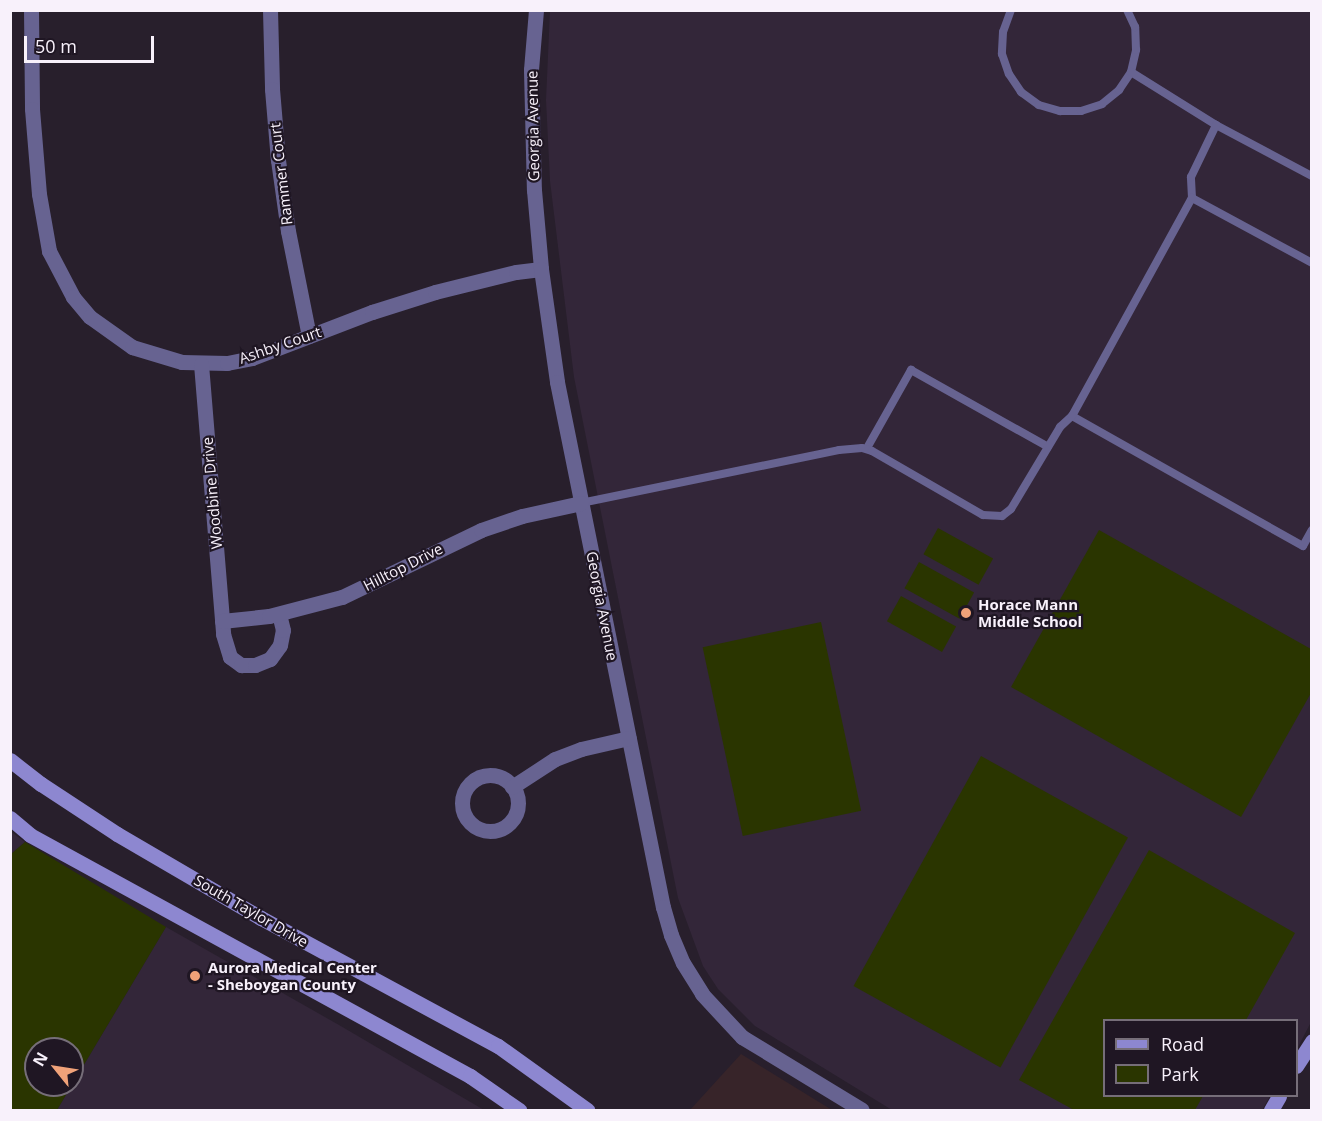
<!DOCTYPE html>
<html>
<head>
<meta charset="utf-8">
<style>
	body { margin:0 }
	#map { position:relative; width:1322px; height:1121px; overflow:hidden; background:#281f2c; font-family:"Open Sans",sans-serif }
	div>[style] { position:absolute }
	.commercial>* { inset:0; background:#372429 }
	.built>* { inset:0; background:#332639 }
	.green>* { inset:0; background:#2a3500; transform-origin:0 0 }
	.lane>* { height:8px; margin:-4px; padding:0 4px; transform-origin:4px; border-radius:4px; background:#676391 }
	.street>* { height:15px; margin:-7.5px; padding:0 7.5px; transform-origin:7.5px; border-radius:7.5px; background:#676391 }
	.street>.ring { margin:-7.5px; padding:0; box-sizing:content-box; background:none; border:15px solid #676391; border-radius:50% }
	.secondary>* { height:15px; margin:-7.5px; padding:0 7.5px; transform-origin:7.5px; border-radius:7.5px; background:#8d87d0 }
	.dots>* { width:16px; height:16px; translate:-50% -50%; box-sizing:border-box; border:3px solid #1f1623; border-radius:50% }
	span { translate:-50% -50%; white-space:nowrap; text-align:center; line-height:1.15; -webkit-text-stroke:4.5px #1f1623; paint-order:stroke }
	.street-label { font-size:15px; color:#f8f1fb }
	.poi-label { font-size:15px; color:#f8f1fb; font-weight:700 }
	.left { translate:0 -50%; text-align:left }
	.frame { position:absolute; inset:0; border:12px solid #f8f1fb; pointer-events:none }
	.legend { position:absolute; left:1103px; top:1019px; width:195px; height:78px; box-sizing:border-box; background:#1f1623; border:2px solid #766e79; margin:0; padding:8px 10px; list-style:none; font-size:18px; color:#f8f1fb }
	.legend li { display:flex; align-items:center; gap:12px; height:30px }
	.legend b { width:30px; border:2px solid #766e79 }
	.north { position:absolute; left:24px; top:1037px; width:60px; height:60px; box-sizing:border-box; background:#1f1623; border:2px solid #766e79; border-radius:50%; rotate:300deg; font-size:16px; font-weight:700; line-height:24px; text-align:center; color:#f8f1fb }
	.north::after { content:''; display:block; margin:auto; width:21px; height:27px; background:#f0a279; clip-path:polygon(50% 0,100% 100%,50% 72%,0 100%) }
	.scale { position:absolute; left:24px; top:36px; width:130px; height:27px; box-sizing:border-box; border:3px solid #f8f1fb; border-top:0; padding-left:8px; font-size:18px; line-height:21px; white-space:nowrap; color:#f8f1fb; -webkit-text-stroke:4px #1f1623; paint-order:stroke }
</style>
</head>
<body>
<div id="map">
	<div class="commercial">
		<i style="clip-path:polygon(741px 1054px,832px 1110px,690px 1110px)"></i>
	</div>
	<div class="built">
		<i style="clip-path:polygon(550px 11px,1311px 11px,1311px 1022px,1297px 1049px,1296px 1020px,1104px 1020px,1104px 1096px,1270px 1096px,1262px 1110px,892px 1110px,755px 1026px,718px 989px,703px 966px,678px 898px,574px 377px,550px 181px,546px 100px)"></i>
		<i style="clip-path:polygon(10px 831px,25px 842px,11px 854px,10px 854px)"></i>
		<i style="clip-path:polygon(166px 927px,339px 1025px,484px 1110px,57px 1110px)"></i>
	</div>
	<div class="green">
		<i style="left:938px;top:528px;width:63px;height:30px;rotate:29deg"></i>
		<i style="clip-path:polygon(1099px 530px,1311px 649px,1311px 693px,1241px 817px,1011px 687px)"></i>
		<i style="left:919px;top:562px;width:63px;height:30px;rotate:29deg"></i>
		<i style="left:901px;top:596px;width:63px;height:29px;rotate:29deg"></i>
		<i style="left:821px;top:622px;width:193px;height:121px;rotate:78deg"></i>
		<i style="left:981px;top:756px;width:168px;height:263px;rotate:29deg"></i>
		<i style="clip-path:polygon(evenodd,25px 842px,166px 927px,57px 1110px,11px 1110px,11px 854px,25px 842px,36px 1049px,72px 1049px,72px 1085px,36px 1085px,36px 1049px)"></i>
		<i style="clip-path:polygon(1149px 850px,1295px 933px,1246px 1020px,1104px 1020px,1104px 1096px,1203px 1096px,1195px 1110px,1074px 1110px,1019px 1080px)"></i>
	</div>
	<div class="lane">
		<i style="left:1011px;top:10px;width:23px;rotate:110deg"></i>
		<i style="left:1003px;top:32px;width:22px;rotate:93deg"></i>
		<i style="left:1002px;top:54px;width:21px;rotate:71deg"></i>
		<i style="left:1009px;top:74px;width:22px;rotate:56deg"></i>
		<i style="left:1021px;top:92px;width:22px;rotate:36deg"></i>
		<i style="left:1039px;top:105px;width:22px;rotate:16deg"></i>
		<i style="left:1060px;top:111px;width:21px"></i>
		<i style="left:1081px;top:111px;width:22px;rotate:-18deg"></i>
		<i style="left:1102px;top:104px;width:22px;rotate:-39deg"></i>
		<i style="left:1119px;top:90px;width:22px;rotate:-56deg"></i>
		<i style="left:1131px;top:72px;width:23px;rotate:-77deg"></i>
		<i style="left:1136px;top:50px;width:23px;rotate:-92deg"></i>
		<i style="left:1135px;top:27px;width:19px;rotate:-115deg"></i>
		<i style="left:1131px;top:72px;width:100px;rotate:31.9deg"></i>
		<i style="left:1216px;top:125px;width:109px;rotate:28deg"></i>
		<i style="left:1192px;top:198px;width:21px;rotate:-93deg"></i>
		<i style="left:1191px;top:177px;width:58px;rotate:-64.3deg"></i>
		<i style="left:1072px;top:416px;width:265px;rotate:29.4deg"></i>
		<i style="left:1303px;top:546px;width:18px;rotate:-61deg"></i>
		<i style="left:867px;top:448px;width:90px;rotate:-60.6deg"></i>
		<i style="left:911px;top:370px;width:157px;rotate:29.3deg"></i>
		<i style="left:581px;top:503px;width:263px;rotate:-11.6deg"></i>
		<i style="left:839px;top:450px;width:23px;rotate:-5deg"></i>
		<i style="left:862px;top:448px;width:10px;rotate:17deg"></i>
		<i style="left:872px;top:451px;width:128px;rotate:30deg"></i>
		<i style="left:983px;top:515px;width:19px;rotate:3deg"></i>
		<i style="left:1002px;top:516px;width:11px;rotate:-38deg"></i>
		<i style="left:1011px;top:509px;width:96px;rotate:-59.1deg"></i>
		<i style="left:1060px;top:427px;width:16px;rotate:-43deg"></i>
		<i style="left:1072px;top:416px;width:249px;rotate:-61.2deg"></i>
		<i style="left:1192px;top:198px;width:136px;rotate:28.4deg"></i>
	</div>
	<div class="street">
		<i style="left:31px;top:10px;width:99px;rotate:89.4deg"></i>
		<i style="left:32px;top:109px;width:85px;rotate:85.3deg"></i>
		<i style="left:39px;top:194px;width:58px;rotate:80deg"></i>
		<i style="left:49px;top:251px;width:52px;rotate:62.4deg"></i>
		<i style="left:73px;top:297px;width:26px;rotate:50deg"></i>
		<i style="left:90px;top:317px;width:52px;rotate:35.5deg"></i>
		<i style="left:132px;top:347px;width:52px;rotate:16.7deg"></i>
		<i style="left:182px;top:362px;width:45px;rotate:1.3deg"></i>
		<i style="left:227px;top:363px;width:25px;rotate:-11deg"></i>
		<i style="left:252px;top:358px;width:129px;rotate:-21deg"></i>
		<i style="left:372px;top:312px;width:66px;rotate:-17.6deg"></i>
		<i style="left:435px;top:292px;width:83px;rotate:-13.9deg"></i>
		<i style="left:516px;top:272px;width:25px;rotate:-7deg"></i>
		<i style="left:270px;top:10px;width:79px;rotate:88.5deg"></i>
		<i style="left:272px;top:89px;width:71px;rotate:85.2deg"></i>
		<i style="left:278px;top:160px;width:72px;rotate:82deg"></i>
		<i style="left:288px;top:231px;width:107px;rotate:78.7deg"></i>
		<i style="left:536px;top:10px;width:60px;rotate:94.8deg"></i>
		<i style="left:531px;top:70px;width:120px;rotate:88.6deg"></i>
		<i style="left:534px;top:190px;width:79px;rotate:84.9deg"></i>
		<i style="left:541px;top:269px;width:114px;rotate:81.9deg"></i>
		<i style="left:557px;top:382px;width:536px;rotate:78.59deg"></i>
		<i style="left:663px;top:907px;width:29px;rotate:74deg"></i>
		<i style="left:671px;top:935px;width:30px;rotate:67deg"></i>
		<i style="left:683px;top:963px;width:36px;rotate:58deg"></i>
		<i style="left:702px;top:994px;width:59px;rotate:47.1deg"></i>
		<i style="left:742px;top:1037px;width:140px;rotate:31.3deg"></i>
		<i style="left:201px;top:364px;width:271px;rotate:85.3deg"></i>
		<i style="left:223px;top:634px;width:24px;rotate:73deg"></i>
		<i style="left:230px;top:657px;width:14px;rotate:36deg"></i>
		<i style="left:241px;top:665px;width:14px"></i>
		<i style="left:255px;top:665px;width:16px;rotate:-22deg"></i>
		<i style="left:270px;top:659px;width:17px;rotate:-54deg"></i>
		<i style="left:280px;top:645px;width:15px;rotate:-79deg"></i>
		<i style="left:283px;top:630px;width:16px;rotate:-104deg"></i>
		<i style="left:222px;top:621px;width:47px;rotate:-6.1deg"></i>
		<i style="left:269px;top:616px;width:75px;rotate:-14.6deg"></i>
		<i style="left:342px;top:597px;width:154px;rotate:-25.7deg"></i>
		<i style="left:481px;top:530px;width:43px;rotate:-18.9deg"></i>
		<i style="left:522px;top:516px;width:60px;rotate:-12.4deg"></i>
		<i class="ring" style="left:462px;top:775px;width:41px;height:41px"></i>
		<i style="left:512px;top:787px;width:51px;rotate:-33.1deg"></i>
		<i style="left:555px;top:759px;width:28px;rotate:-21deg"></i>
		<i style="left:581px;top:749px;width:49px;rotate:-12.9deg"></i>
	</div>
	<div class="secondary">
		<i style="left:10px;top:760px;width:39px;rotate:38deg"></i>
		<i style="left:41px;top:784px;width:91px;rotate:33.3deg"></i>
		<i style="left:117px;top:834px;width:167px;rotate:30.3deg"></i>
		<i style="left:261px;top:918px;width:269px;rotate:28.4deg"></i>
		<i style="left:498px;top:1046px;width:110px;rotate:35.7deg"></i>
		<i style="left:10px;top:818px;width:26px;rotate:40deg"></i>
		<i style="left:30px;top:835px;width:502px;rotate:28.71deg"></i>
		<i style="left:470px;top:1076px;width:60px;rotate:34.8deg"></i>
		<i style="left:1296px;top:1066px;width:30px;rotate:-57deg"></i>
		<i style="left:1271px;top:1110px;width:16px;rotate:-60deg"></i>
	</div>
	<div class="dots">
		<i style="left:966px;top:613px;background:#f0a279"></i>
		<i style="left:195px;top:976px;background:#f0a279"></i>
	</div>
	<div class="street-label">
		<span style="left:533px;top:126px;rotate:-91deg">Georgia Avenue</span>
		<span style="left:281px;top:174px;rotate:-97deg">Rammer Court</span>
		<span style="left:280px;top:345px;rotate:-19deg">Ashby Court</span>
		<span style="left:212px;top:493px;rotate:-95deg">Woodbine Drive</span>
		<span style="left:403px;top:567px;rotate:-27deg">Hilltop Drive</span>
		<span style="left:602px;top:606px;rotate:79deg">Georgia Avenue</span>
		<span style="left:251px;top:911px;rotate:30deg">South Taylor Drive</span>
	</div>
	<div class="poi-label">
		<span class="left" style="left:978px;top:613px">Horace Mann<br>Middle School</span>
		<span class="left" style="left:208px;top:976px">Aurora Medical Center<br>- Sheboygan County</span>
	</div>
	<div class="frame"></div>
	<ul class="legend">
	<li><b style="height:8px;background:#8d87d0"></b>Road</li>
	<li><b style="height:16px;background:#2a3500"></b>Park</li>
	</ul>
	<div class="north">N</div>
	<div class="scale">50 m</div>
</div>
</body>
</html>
